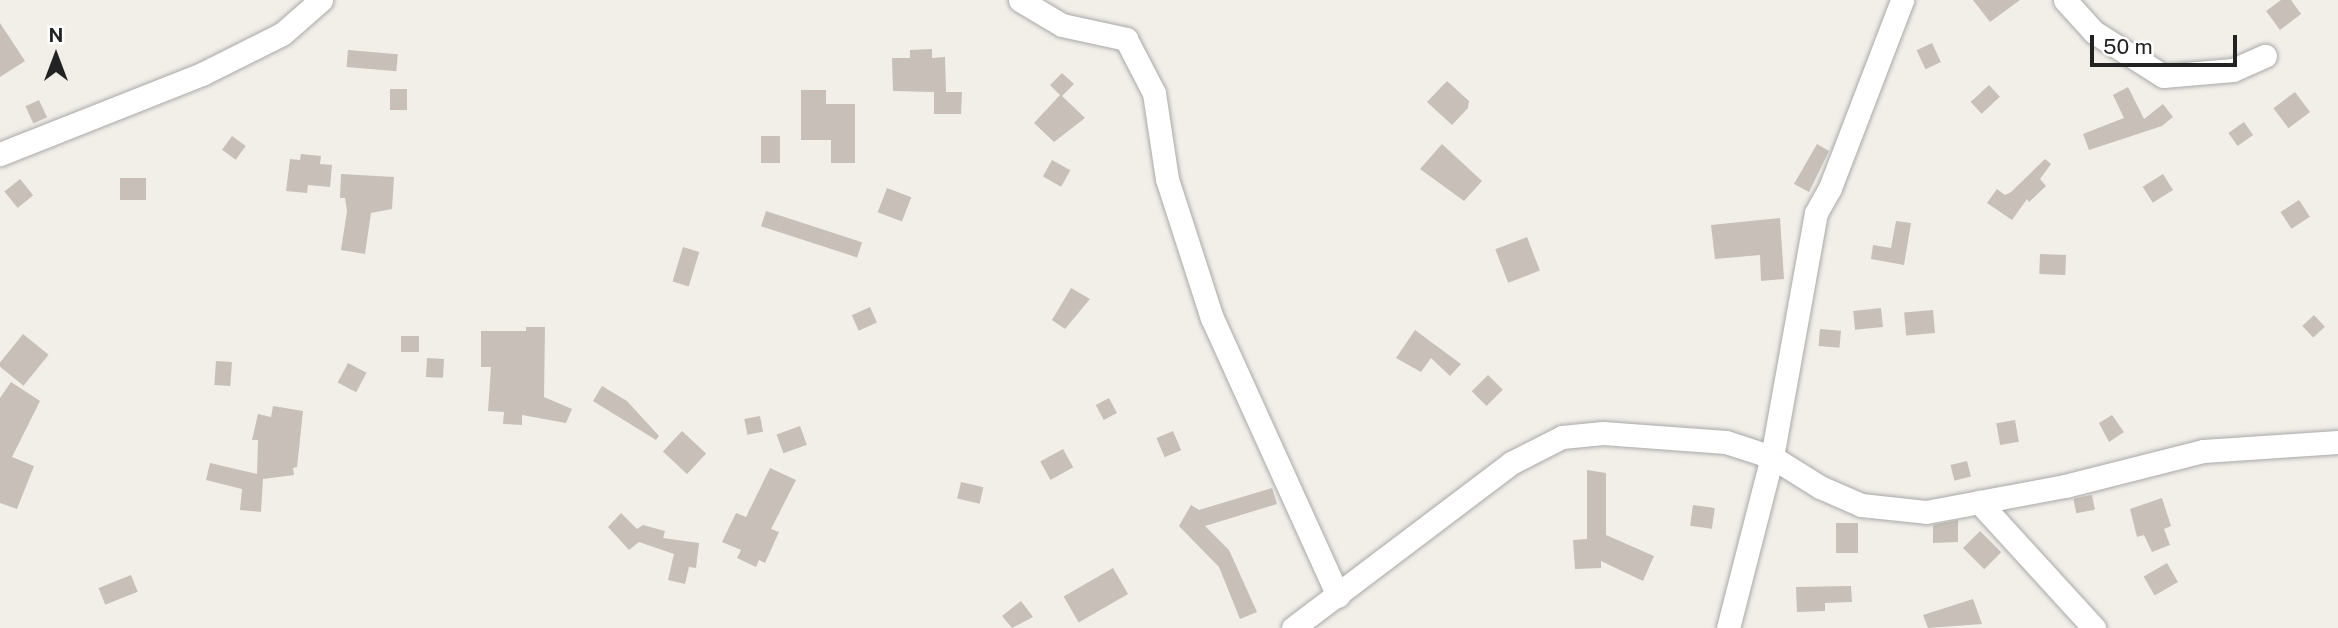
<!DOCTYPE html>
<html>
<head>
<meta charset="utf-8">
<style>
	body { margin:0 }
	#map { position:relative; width:2338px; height:628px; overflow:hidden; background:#f2efe9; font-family:"Public Sans",sans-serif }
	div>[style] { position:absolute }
	.building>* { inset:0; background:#c7bfb8; transform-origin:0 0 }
	.roads { filter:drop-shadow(0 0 2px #a9a9a9) drop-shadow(0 0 2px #a9a9a9) }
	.minor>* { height:23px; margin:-11.5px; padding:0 11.5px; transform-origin:11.5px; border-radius:11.5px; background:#fff }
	span { translate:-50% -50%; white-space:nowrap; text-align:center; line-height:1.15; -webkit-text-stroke:6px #fff; paint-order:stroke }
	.north { position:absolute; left:21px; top:21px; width:70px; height:70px; -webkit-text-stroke:5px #fff; paint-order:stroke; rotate:0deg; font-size:19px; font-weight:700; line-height:28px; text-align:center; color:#222 }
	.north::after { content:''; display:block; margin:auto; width:24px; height:32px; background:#222; clip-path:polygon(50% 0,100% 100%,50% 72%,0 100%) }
	.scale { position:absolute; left:2090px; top:35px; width:147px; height:32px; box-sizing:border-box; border:4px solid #222; border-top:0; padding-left:9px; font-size:21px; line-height:24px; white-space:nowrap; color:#222; -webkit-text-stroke:5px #fff; paint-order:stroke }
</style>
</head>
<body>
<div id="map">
	<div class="building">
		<i style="clip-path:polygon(1973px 0,2020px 0,1990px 22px)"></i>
		<i style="clip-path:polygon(2281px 0,2291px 0,2301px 14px,2280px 30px,2266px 11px)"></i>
		<i style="clip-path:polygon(0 23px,25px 61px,0 77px)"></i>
		<i style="left:1932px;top:43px;width:21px;height:17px;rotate:65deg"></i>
		<i style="clip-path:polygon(932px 49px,932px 58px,945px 57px,946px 92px,962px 92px,961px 114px,934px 114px,934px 92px,893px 91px,892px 58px,910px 58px,910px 50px)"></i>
		<i style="left:348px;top:50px;width:50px;height:17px;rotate:5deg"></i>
		<i style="clip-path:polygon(1062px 73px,1074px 84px,1062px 96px,1085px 118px,1054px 142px,1034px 123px,1060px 95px,1050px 85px)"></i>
		<i style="clip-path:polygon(1447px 81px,1469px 101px,1468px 108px,1452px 125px,1427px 102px)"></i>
		<i style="left:1989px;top:85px;width:16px;height:25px;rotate:47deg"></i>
		<i style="clip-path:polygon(2128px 87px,2144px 119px,2163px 104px,2173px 117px,2162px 126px,2089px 150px,2083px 134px,2124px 118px,2113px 95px)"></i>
		<i style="left:407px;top:89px;width:21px;height:17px;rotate:90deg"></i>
		<i style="clip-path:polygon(801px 90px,826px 90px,826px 104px,855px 104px,855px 163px,831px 163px,831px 140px,801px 140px)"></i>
		<i style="left:2295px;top:92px;width:25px;height:27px;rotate:53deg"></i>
		<i style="left:39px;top:100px;width:19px;height:15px;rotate:65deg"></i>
		<i style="left:2244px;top:122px;width:16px;height:19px;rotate:55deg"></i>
		<i style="left:232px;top:136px;width:17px;height:17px;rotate:36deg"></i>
		<i style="left:761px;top:136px;width:19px;height:27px"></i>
		<i style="clip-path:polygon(1442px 144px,1482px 181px,1464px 201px,1420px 169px)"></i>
		<i style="clip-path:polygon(1817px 144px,1829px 151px,1809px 192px,1794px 184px)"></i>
		<i style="clip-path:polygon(301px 154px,321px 156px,320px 164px,332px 165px,330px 187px,308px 185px,307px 193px,286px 191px,290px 159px,300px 160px)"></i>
		<i style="clip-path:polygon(2045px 159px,2051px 164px,2040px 179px,2046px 186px,2029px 202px,2027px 199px,2012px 220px,1987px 203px,1997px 189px,2005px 195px,2011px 192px)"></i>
		<i style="left:1052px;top:160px;width:21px;height:19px;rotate:29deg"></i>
		<i style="clip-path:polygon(341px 174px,394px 177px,392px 209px,371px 213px,365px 254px,341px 250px,347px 211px,345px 198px,340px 198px)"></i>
		<i style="left:2163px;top:174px;width:19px;height:24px;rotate:58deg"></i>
		<i style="left:120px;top:178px;width:26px;height:22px"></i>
		<i style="left:20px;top:179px;width:21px;height:20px;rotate:51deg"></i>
		<i style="left:887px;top:188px;width:26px;height:26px;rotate:21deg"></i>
		<i style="left:2299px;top:200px;width:20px;height:22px;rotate:57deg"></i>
		<i style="left:766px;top:211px;width:101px;height:16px;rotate:18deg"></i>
		<i style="clip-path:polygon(1780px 218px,1784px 279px,1761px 281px,1760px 255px,1715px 259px,1711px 225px)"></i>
		<i style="clip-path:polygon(1896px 221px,1911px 223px,1904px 265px,1871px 259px,1873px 245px,1891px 248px)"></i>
		<i style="left:1527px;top:237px;width:36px;height:34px;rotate:69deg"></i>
		<i style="left:683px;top:247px;width:17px;height:36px;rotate:17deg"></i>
		<i style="left:2040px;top:254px;width:26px;height:20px;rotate:2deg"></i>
		<i style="clip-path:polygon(1071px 288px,1090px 299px,1065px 329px,1052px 320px)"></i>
		<i style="left:870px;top:307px;width:17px;height:20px;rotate:66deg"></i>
		<i style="left:1881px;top:308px;width:19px;height:28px;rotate:84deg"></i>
		<i style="left:1933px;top:310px;width:23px;height:29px;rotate:85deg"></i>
		<i style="left:2314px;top:315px;width:16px;height:16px;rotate:47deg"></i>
		<i style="clip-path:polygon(526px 327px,545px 327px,544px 397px,572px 409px,566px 423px,522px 415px,522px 425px,503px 424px,504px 412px,488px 411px,491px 367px,481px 367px,481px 331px,526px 331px)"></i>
		<i style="left:1820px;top:329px;width:21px;height:17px;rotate:5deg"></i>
		<i style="clip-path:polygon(1415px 330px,1461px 364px,1450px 376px,1431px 358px,1421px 372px,1396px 358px)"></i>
		<i style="left:23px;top:334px;width:33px;height:40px;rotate:39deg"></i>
		<i style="left:401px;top:336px;width:18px;height:16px"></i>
		<i style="left:427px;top:358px;width:17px;height:19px;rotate:3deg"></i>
		<i style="left:216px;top:361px;width:16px;height:24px;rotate:4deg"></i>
		<i style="left:348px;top:363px;width:21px;height:22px;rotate:28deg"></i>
		<i style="left:1488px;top:375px;width:21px;height:23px;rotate:45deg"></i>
		<i style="clip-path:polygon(11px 382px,40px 401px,12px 457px,34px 466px,17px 509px,0 503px,0 398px)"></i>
		<i style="clip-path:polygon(602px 386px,627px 401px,659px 436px,656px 440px,593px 401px)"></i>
		<i style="left:1109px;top:398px;width:17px;height:15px;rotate:62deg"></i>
		<i style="clip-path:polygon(273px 406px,303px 411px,297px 467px,293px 468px,294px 475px,263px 479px,261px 512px,240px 510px,242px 489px,206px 480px,210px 463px,257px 474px,258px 440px,252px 440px,258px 414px,271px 417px)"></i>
		<i style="clip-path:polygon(2112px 415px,2124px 432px,2109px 442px,2099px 423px)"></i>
		<i style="left:760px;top:416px;width:16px;height:16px;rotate:79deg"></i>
		<i style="left:2015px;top:420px;width:22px;height:19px;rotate:80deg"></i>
		<i style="left:800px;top:426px;width:20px;height:25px;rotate:70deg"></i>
		<i style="left:682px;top:431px;width:33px;height:28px;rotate:43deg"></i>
		<i style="left:1173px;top:431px;width:21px;height:18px;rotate:67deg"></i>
		<i style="left:1063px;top:449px;width:21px;height:26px;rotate:61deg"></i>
		<i style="left:1967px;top:461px;width:16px;height:17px;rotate:76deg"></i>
		<i style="clip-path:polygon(770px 468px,796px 480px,771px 529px,779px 532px,765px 563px,759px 560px,756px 567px,737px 558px,741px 550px,722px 542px,736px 513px,746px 517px)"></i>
		<i style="clip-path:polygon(1587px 470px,1606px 473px,1606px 535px,1654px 556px,1643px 581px,1601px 561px,1601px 568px,1575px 569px,1573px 540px,1587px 539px)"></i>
		<i style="left:961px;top:482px;width:23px;height:17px;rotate:13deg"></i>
		<i style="clip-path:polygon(1272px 488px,1277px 504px,1205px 526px,1229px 550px,1257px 612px,1240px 619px,1219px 567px,1179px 526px,1191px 505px,1199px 510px)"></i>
		<i style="left:2092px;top:495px;width:15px;height:19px;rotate:79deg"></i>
		<i style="clip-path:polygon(2162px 498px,2171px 526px,2164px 529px,2170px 545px,2152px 552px,2144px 535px,2137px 537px,2130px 509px)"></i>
		<i style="left:1693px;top:505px;width:22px;height:21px;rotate:8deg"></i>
		<i style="clip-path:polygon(621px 513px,637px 529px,643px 525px,665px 531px,663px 538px,699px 543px,696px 568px,689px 567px,685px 584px,668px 580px,674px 554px,639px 542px,629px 550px,608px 527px)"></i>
		<i style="clip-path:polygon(1958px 520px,1958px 542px,1933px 543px,1933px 525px)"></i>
		<i style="left:1836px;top:523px;width:22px;height:30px"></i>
		<i style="left:1980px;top:531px;width:30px;height:24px;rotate:45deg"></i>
		<i style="left:2167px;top:563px;width:22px;height:27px;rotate:60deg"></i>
		<i style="left:1113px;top:568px;width:30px;height:57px;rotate:60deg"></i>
		<i style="left:131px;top:575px;width:18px;height:35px;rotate:68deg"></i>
		<i style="clip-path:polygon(1851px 586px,1852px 602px,1825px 603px,1825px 611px,1797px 612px,1796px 587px)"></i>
		<i style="clip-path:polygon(1973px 599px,1982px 624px,1928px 628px,1923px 615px)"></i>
		<i style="clip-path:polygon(1021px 601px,1033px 617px,1012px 628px,1002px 616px)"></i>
	</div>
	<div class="roads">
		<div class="minor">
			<i style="left:1020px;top:0;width:49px;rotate:30.8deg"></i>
			<i style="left:1062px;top:25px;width:66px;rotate:12.3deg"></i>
			<i style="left:1126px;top:39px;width:61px;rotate:62.6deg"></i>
			<i style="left:1154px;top:93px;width:87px;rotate:81.4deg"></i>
			<i style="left:1167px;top:179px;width:146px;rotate:72.1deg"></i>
			<i style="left:1212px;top:318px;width:305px;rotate:65.6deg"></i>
			<i style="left:2065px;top:0;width:43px;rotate:47.8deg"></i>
			<i style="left:2094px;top:32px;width:82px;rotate:32.5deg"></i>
			<i style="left:2163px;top:76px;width:70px;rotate:-4.9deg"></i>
			<i style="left:2233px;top:70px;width:35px;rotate:-24deg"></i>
			<i style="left:0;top:154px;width:217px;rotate:-21.6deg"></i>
			<i style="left:202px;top:74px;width:89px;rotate:-26.6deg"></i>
			<i style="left:282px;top:34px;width:52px;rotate:-41.1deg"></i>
			<i style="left:1979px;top:502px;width:171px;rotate:47.6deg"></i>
			<i style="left:1293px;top:628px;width:273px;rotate:-37.1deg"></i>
			<i style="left:1511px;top:463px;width:57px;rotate:-27deg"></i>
			<i style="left:1562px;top:437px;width:41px;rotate:-5.6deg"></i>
			<i style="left:1603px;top:433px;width:123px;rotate:4.2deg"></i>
			<i style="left:1726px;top:442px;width:48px;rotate:18.1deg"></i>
			<i style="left:1772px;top:457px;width:57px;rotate:32deg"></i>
			<i style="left:1820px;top:487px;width:45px;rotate:23.7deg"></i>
			<i style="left:1861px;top:505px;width:65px;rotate:6.1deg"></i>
			<i style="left:1926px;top:512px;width:141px;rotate:-10.6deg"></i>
			<i style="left:2065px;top:486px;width:142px;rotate:-14.2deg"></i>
			<i style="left:2203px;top:451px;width:135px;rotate:-3.8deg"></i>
			<i style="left:1728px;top:628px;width:177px;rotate:-75.6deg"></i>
			<i style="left:1772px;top:457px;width:248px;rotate:-79.8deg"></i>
			<i style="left:1816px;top:213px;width:29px;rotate:-61deg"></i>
			<i style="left:1830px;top:188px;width:201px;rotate:-69deg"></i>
		</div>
	</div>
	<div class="north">N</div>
	<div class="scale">50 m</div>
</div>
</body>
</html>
